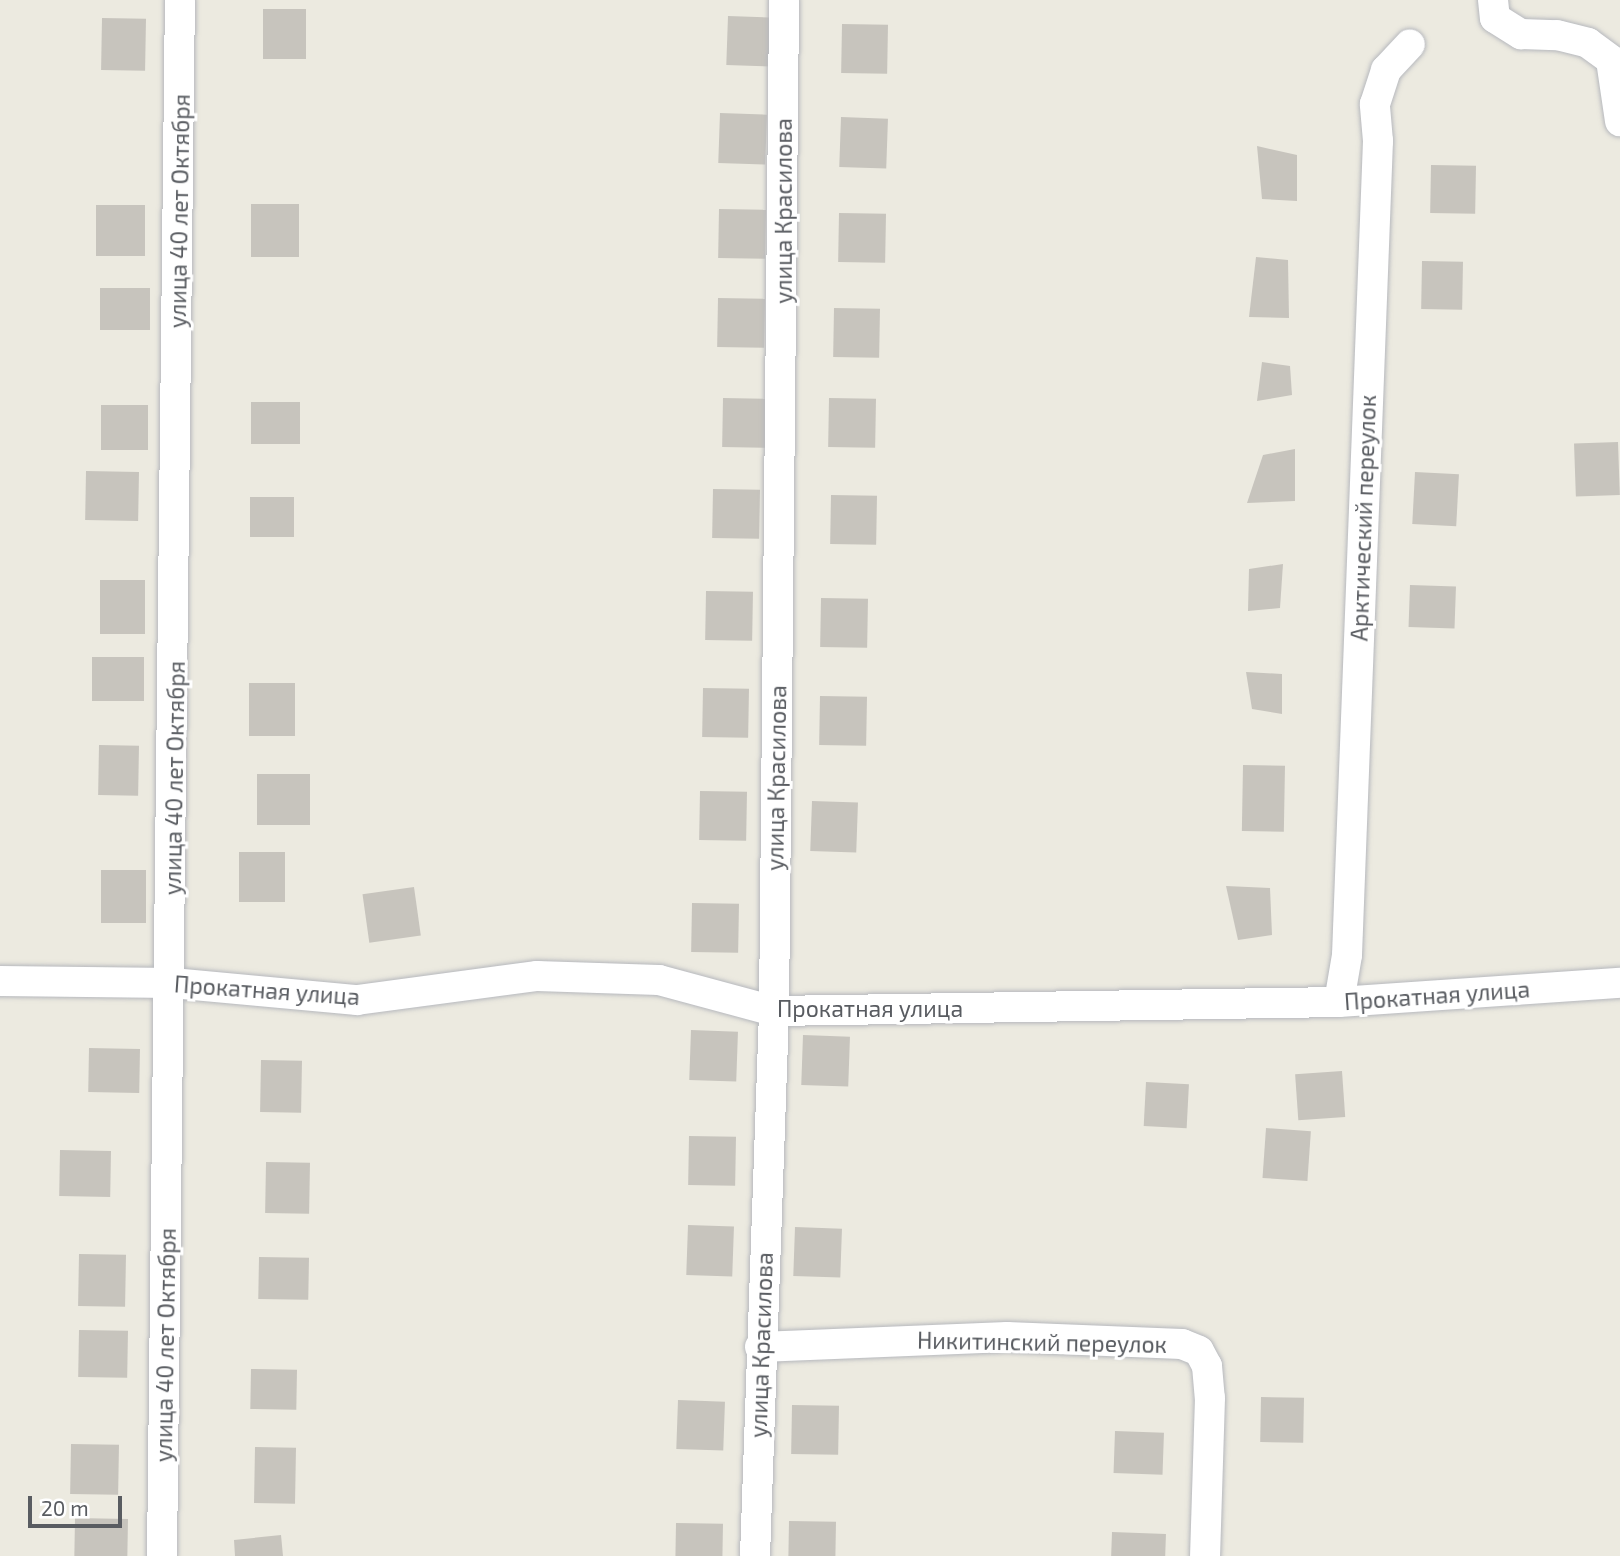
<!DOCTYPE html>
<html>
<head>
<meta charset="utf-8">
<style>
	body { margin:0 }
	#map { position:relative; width:1620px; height:1556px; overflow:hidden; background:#eceae0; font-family:"Exo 2",sans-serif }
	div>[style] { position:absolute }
	.building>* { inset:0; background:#c7c4bd; transform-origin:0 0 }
	.roads { filter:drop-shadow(0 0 2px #b6b8bd) drop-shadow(0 0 2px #b6b8bd) }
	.minor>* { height:30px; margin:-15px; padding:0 15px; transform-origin:15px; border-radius:15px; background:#fff }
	span { translate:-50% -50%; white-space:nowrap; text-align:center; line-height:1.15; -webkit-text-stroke:6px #fff; paint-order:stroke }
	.street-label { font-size:23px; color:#595c61 }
	.scale { position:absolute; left:28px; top:1496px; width:94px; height:32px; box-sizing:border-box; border:4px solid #595c61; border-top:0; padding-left:9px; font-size:21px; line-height:24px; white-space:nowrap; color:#595c61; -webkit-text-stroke:5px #fff; paint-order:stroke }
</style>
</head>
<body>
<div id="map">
	<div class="building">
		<i style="left:263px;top:9px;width:43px;height:50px"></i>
		<i style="left:728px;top:16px;width:47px;height:49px;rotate:2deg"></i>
		<i style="left:102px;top:18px;width:44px;height:52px;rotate:1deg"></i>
		<i style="left:842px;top:24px;width:46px;height:49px;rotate:1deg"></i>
		<i style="left:720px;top:113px;width:47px;height:50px;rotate:2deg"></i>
		<i style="left:841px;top:117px;width:47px;height:50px;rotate:2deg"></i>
		<i style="clip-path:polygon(1257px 146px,1297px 155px,1297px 201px,1262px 199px)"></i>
		<i style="left:1431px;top:165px;width:45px;height:48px;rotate:1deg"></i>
		<i style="left:251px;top:204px;width:48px;height:53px"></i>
		<i style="left:96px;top:205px;width:49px;height:51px"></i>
		<i style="left:719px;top:209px;width:47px;height:49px;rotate:1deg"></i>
		<i style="left:839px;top:213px;width:47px;height:49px;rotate:1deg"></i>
		<i style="clip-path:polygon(1256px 257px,1288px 260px,1289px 318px,1249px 317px)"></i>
		<i style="left:1422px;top:261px;width:41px;height:48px;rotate:1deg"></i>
		<i style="left:100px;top:288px;width:50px;height:42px"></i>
		<i style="left:718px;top:298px;width:47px;height:49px;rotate:1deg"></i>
		<i style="left:834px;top:308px;width:46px;height:49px;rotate:1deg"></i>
		<i style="clip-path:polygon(1262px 362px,1290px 366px,1292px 395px,1257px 401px)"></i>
		<i style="left:723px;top:398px;width:47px;height:49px;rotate:1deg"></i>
		<i style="left:829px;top:398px;width:47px;height:49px;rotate:1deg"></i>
		<i style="left:251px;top:402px;width:49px;height:42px"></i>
		<i style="left:101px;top:405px;width:47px;height:45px"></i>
		<i style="left:1618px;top:442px;width:53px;height:44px;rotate:88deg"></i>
		<i style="clip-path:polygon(1295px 449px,1295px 501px,1247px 503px,1263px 455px)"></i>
		<i style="left:86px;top:471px;width:53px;height:49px;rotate:1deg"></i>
		<i style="left:1415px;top:472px;width:44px;height:52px;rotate:3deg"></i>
		<i style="left:713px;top:489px;width:47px;height:49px;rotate:1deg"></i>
		<i style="left:831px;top:495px;width:46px;height:49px;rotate:1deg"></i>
		<i style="left:250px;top:497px;width:44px;height:40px"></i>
		<i style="clip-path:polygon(1283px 564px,1280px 608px,1248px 611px,1249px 569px)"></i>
		<i style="left:100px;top:580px;width:45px;height:54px"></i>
		<i style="left:1410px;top:585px;width:46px;height:42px;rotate:2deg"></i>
		<i style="left:706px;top:591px;width:47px;height:49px;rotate:1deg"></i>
		<i style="left:821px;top:598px;width:47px;height:49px;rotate:1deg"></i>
		<i style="left:92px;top:657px;width:52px;height:44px"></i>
		<i style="clip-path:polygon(1246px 672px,1282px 674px,1282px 714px,1252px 709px)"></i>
		<i style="left:249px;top:683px;width:46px;height:53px"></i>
		<i style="left:703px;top:688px;width:46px;height:49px;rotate:1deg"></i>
		<i style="left:820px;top:696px;width:47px;height:49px;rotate:1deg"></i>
		<i style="left:99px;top:745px;width:40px;height:50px;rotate:1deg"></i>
		<i style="left:1243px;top:765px;width:42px;height:66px;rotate:1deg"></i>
		<i style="left:257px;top:774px;width:53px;height:51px"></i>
		<i style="left:700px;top:791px;width:47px;height:49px;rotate:1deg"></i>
		<i style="left:812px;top:801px;width:46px;height:50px;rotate:2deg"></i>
		<i style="left:239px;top:852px;width:46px;height:50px"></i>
		<i style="left:101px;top:870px;width:45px;height:53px"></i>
		<i style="clip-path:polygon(1226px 886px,1270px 888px,1272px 935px,1238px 940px)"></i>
		<i style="left:414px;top:887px;width:49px;height:52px;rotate:82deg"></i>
		<i style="left:692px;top:903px;width:47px;height:49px;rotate:1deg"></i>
		<i style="left:691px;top:1030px;width:47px;height:50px;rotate:2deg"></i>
		<i style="left:803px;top:1035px;width:47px;height:50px;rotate:2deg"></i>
		<i style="left:89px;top:1048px;width:51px;height:44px;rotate:1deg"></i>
		<i style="left:261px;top:1060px;width:41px;height:52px;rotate:1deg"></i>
		<i style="left:1342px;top:1071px;width:46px;height:47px;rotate:86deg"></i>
		<i style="left:1146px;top:1082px;width:43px;height:44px;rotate:3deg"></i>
		<i style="left:1266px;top:1128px;width:45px;height:50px;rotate:4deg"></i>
		<i style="left:689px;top:1136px;width:47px;height:49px;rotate:1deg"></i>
		<i style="left:60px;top:1150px;width:51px;height:46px;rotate:1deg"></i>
		<i style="left:266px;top:1162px;width:44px;height:51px;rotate:1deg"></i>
		<i style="left:688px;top:1225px;width:46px;height:50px;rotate:2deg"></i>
		<i style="left:795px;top:1227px;width:47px;height:49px;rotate:2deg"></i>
		<i style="left:79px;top:1254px;width:47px;height:52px;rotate:1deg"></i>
		<i style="left:259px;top:1257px;width:50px;height:42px;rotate:1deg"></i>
		<i style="left:79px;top:1330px;width:49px;height:47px;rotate:1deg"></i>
		<i style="left:251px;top:1369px;width:46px;height:40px;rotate:1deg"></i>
		<i style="left:1261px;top:1397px;width:43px;height:45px;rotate:1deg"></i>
		<i style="left:678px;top:1400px;width:47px;height:49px;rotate:2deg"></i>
		<i style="left:792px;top:1405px;width:47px;height:49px;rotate:1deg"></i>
		<i style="left:1115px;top:1431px;width:49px;height:42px;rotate:2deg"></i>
		<i style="left:71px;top:1444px;width:48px;height:50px;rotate:1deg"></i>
		<i style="left:255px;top:1447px;width:41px;height:56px;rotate:1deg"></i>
		<i style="left:75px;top:1518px;width:53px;height:38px;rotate:1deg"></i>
		<i style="left:789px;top:1521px;width:47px;height:35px;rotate:1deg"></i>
		<i style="left:676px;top:1523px;width:47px;height:33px;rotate:1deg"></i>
		<i style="left:1112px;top:1532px;width:54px;height:24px;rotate:2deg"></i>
		<i style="clip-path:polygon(281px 1535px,283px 1556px,235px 1556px,234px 1540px)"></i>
	</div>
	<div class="roads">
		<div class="minor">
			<i style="left:1493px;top:0;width:18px;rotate:84deg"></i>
			<i style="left:1495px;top:18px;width:31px;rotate:32deg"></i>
			<i style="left:1521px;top:34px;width:36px;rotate:2deg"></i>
			<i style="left:1557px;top:35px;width:32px;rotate:14deg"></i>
			<i style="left:1588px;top:43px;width:29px;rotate:36deg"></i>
			<i style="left:1611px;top:60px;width:62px;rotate:81.6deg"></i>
			<i style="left:0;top:981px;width:172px;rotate:0.7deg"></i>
			<i style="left:172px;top:983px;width:186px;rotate:5.3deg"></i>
			<i style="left:357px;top:1000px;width:182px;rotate:-7.6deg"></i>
			<i style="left:537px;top:976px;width:122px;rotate:1.9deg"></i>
			<i style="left:659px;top:980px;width:119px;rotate:15.1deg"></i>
			<i style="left:774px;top:1011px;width:565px;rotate:-0.91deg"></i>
			<i style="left:1339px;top:1002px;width:282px;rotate:-3.9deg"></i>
			<i style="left:1339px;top:1002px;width:48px;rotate:-80.3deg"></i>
			<i style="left:1347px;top:955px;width:815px;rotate:-87.82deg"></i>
			<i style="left:1378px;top:141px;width:37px;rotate:-95deg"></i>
			<i style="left:1375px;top:104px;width:36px;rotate:-72deg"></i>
			<i style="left:1386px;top:70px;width:35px;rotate:-47deg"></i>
			<i style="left:760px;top:1347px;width:247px;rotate:-2.3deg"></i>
			<i style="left:1007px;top:1337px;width:175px;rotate:2.3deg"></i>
			<i style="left:1182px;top:1344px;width:18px;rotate:22deg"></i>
			<i style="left:1199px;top:1351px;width:17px;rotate:62deg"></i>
			<i style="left:1207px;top:1366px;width:32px;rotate:85deg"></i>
			<i style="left:1210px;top:1398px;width:158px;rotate:91.8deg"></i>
			<i style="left:162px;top:1556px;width:1556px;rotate:-89.34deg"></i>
			<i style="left:755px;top:1556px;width:545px;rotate:-88deg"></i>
			<i style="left:774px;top:1011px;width:1011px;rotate:-89.43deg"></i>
		</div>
	</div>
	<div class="street-label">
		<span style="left:179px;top:211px;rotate:-89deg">улица 40 лет Октября</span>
		<span style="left:783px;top:211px;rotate:-90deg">улица Красилова</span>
		<span style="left:1363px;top:518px;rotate:-88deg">Арктический переулок</span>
		<span style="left:174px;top:778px;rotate:-89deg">улица 40 лет Октября</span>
		<span style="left:776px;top:778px;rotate:-89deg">улица Красилова</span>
		<span style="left:267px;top:990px;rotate:4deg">Прокатная улица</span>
		<span style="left:1437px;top:995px;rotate:-4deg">Прокатная улица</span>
		<span style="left:870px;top:1008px">Прокатная улица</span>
		<span style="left:1042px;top:1342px;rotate:1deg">Никитинский переулок</span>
		<span style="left:165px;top:1345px;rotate:-89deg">улица 40 лет Октября</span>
		<span style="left:761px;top:1345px;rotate:-88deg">улица Красилова</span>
	</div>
	<div class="scale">20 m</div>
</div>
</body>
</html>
